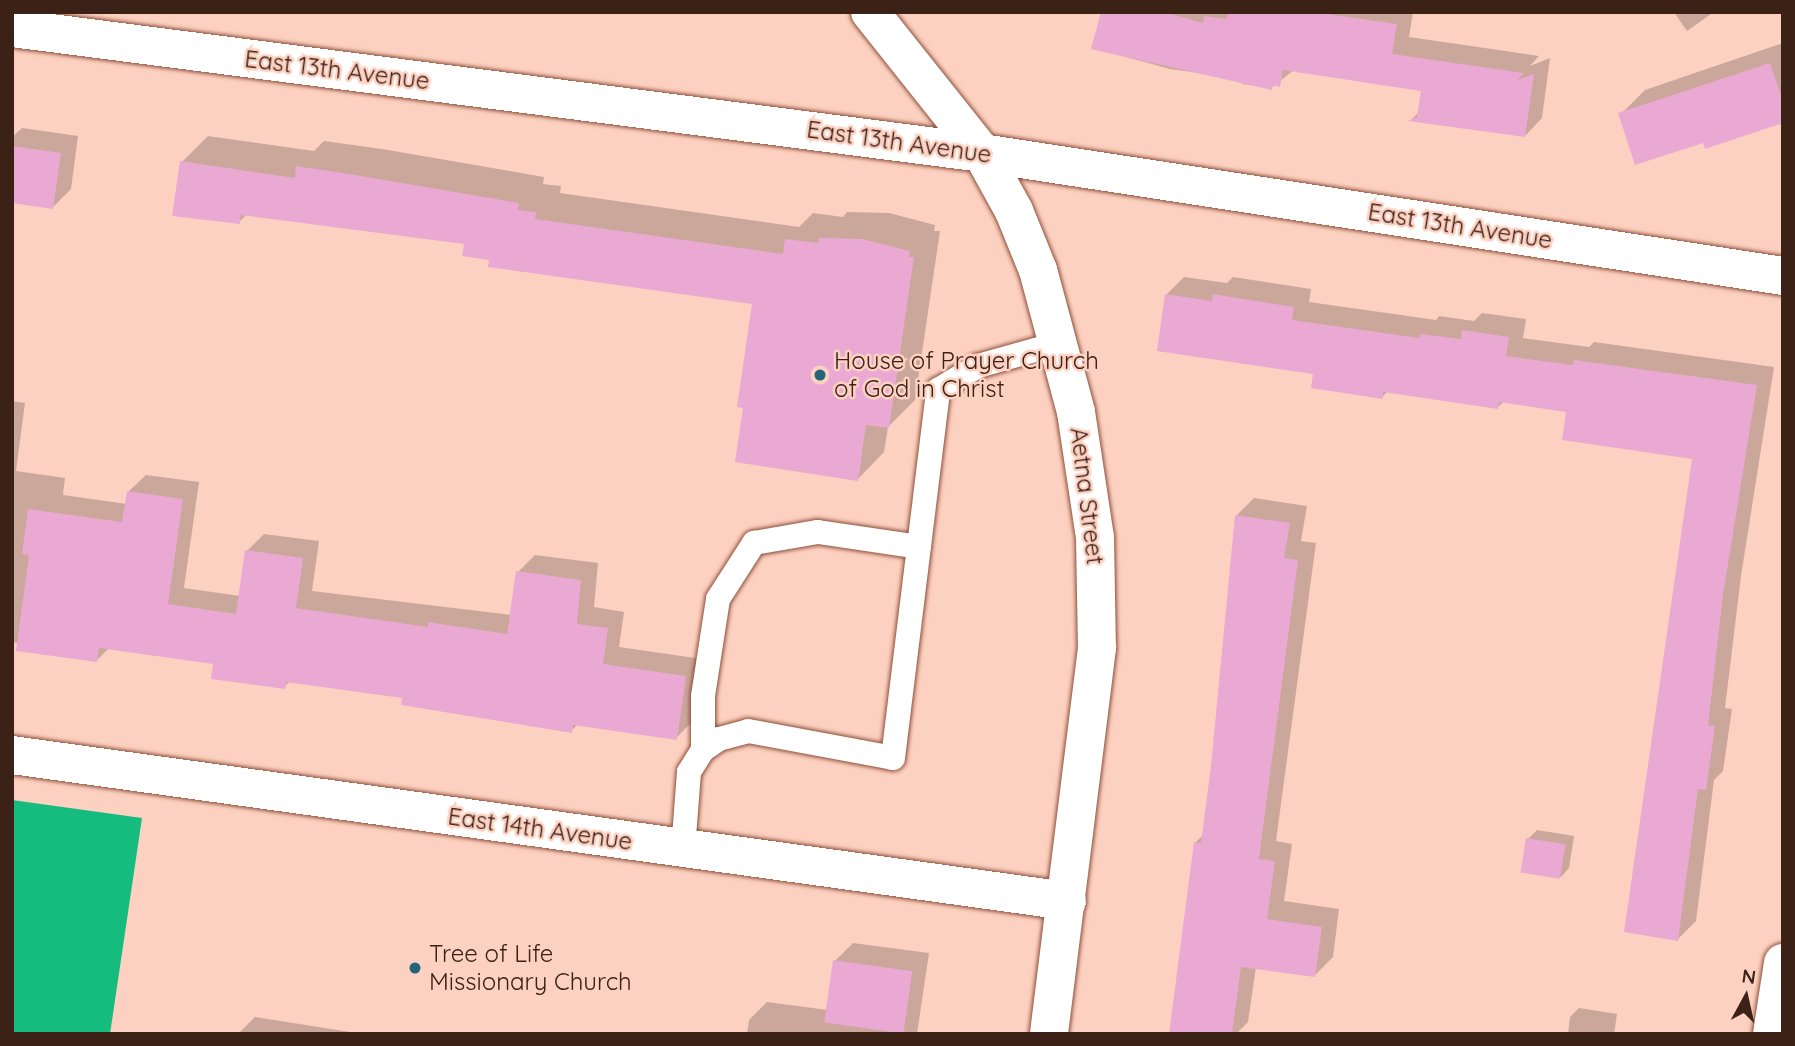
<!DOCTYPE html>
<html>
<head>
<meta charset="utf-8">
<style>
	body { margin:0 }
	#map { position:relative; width:1795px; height:1046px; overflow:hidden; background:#fdd1c1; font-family:Quicksand,sans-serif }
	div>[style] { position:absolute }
	.forest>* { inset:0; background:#16bb7e }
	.shadow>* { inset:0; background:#0003 }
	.building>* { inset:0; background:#e9a9d2; transform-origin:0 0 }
	.roads { filter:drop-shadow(0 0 2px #8e4f38) drop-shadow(0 0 2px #8e4f38) }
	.service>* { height:24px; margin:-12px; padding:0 12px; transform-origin:12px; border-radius:12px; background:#fff }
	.minor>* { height:38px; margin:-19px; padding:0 19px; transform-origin:19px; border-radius:19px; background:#fff }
	.tertiary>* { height:38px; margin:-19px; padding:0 19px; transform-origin:19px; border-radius:19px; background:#fff }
	.dots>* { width:19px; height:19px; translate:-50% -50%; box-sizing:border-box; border:4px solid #fdd1c1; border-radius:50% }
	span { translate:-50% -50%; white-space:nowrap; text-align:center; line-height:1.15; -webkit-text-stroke:5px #fdd1c1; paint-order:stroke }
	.street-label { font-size:24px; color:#3c2117 }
	.poi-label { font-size:24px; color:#3c2117 }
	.left { translate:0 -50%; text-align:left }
	.frame { position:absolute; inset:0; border:14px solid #3c2117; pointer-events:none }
	.north { position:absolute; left:1711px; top:962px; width:70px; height:70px; -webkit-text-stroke:5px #fdd1c1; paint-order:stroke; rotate:8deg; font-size:19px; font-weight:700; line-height:28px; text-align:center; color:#3c2117 }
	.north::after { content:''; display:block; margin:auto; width:24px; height:32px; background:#3c2117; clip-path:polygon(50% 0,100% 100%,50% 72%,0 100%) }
</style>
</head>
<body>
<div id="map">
	<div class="forest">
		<i style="clip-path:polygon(12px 800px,142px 818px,110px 1034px,12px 1034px)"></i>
	</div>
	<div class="shadow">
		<i style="clip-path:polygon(1103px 12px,1413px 12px,1409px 37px,1539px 56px,1530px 66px,1550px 58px,1542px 118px,1525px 136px,1411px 120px,1420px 111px,1423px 89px,1294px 70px,1271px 88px,1242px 84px,1243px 79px,1170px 69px,1093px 48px)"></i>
		<i style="clip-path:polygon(1674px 12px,1714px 12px,1687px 31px)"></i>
		<i style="clip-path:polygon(1783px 43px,1783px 121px,1619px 116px,1645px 90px)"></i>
		<i style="clip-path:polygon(22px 128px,78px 136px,71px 189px,53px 207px,12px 201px,12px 137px)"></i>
		<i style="clip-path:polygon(208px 136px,314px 151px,324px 141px,382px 149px,544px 177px,543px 184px,561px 186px,560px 193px,799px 227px,813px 213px,843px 217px,847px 212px,889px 213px,935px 225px,934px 231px,940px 231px,915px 400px,888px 427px,884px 452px,858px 479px,745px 406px,754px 303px,491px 259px,466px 242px,247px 214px,239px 222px,182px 162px)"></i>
		<i style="clip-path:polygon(1184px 277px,1227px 283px,1233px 277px,1311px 289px,1309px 302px,1436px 320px,1439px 316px,1474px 321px,1482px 313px,1526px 319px,1523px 338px,1589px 347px,1594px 342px,1774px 367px,1741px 576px,1725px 708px,1732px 709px,1723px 771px,1714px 780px,1696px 921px,1678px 939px,1694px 457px,1568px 410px,1504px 401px,1498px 407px,1388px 391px,1382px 397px,1315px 372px,1166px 295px)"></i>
		<i style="clip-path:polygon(12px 401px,25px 403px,16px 471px,65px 478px,63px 495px,127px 504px,128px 492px,146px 475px,199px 482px,184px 588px,240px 596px,247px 551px,264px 534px,319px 541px,312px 591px,512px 615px,518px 572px,535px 555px,598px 563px,594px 607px,624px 612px,619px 647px,702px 659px,693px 721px,676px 738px,578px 724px,571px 731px,404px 697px,290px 681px,284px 687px,215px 662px,109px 648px,97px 660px,12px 642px)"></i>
		<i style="clip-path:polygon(1254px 498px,1307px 506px,1301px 541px,1316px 543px,1276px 841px,1292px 844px,1284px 901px,1339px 909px,1333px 957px,1315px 975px,1256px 967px,1248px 1022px,1236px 1034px,1189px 1034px,1195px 843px,1203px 835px,1213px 766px,1236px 516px)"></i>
		<i style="clip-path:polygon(1537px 830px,1574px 836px,1569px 868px,1561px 877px,1528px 839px)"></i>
		<i style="clip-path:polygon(853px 943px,929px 953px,917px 1034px,747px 1034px,749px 1020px,767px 1002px,828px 1010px,835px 961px)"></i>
		<i style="clip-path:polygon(1579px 1008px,1617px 1014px,1614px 1034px,1568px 1034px,1570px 1017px)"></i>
		<i style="clip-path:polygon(255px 1017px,363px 1034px,238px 1034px)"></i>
	</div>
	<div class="building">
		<i style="clip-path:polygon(1101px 12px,1164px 12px,1203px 23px,1204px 16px,1227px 19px,1228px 12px,1313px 12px,1397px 24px,1392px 54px,1524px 73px,1517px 80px,1534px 74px,1525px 137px,1408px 121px,1417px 117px,1421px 91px,1283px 70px,1280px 87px,1273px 85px,1272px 90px,1091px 49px)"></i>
		<i style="clip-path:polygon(1770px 63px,1783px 101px,1783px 123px,1705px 149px,1703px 143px,1635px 165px,1618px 113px)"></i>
		<i style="clip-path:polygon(12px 146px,61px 153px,53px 209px,12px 203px)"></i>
		<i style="clip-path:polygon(180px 161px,295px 178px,296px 166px,355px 175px,519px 203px,518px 210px,536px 212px,535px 219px,783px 254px,785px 239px,818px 243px,819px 238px,862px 239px,910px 251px,909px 257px,914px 257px,889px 428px,866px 425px,858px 481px,735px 462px,743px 408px,737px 407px,752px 304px,488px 267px,489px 260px,462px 256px,464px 244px,241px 215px,240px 224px,172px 216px)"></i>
		<i style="clip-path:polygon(1165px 294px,1212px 301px,1213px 294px,1294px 307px,1292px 320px,1419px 338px,1420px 334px,1461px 339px,1462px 330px,1509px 337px,1506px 356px,1573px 365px,1574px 360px,1757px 385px,1723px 595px,1708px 726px,1715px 726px,1706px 790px,1698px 789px,1678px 941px,1624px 932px,1692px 459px,1562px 440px,1566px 412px,1499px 402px,1498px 409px,1383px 392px,1383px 399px,1311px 388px,1313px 374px,1157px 351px)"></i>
		<i style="clip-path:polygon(127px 491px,183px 499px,168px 604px,236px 614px,245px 550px,303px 558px,296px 608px,428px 627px,428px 622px,507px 634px,516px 571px,581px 580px,577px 624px,608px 628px,603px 664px,686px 676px,677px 740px,573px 725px,572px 733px,401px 705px,402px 698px,286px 682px,285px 689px,211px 679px,213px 664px,99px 648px,97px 662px,16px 651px,29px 555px,22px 554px,28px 509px,122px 522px)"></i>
		<i style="clip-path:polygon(1235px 515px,1290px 523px,1284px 558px,1298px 560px,1259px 859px,1275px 861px,1267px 919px,1322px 927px,1315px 977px,1241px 967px,1232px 1034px,1169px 1034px,1194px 842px,1201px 843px,1211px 766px)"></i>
		<i style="left:1526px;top:838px;width:40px;height:35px;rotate:9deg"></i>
		<i style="left:833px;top:960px;width:80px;height:63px;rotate:8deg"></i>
	</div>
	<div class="roads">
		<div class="service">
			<i style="left:703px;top:750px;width:54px;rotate:-90deg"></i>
			<i style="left:703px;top:696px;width:98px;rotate:-81.2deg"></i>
			<i style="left:718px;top:599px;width:67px;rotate:-57.3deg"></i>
			<i style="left:754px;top:543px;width:65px;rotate:-9.8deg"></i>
			<i style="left:818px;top:532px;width:102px;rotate:8.4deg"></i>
			<i style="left:683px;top:850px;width:78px;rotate:-85.6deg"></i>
			<i style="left:689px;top:772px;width:26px;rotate:-58deg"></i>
			<i style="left:703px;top:750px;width:19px;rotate:-35deg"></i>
			<i style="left:719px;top:739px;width:30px;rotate:-15deg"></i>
			<i style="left:748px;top:731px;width:147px;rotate:10.5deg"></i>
			<i style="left:893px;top:758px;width:371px;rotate:-83deg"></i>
			<i style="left:938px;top:390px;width:47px;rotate:-31deg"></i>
			<i style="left:978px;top:366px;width:85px;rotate:-15.7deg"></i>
		</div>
		<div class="minor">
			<i style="left:12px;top:28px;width:978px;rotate:7.34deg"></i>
			<i style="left:982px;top:153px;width:810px;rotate:8.73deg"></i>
			<i style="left:12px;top:755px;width:1065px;rotate:7.88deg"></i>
			<i style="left:1772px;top:1034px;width:72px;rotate:-81.2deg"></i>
		</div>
		<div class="tertiary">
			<i style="left:870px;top:12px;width:180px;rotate:51.5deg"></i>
			<i style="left:982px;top:153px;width:66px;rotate:61.1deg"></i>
			<i style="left:1014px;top:211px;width:64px;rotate:67.9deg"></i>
			<i style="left:1038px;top:270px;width:147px;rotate:75deg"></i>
			<i style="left:1076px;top:412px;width:126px;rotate:81.4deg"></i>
			<i style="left:1095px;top:537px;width:111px;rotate:89deg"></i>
			<i style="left:1097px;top:648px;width:389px;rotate:97.1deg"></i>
		</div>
	</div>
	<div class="dots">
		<i style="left:820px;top:375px;background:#226578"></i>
		<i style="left:415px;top:968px;background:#226578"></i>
	</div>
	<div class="street-label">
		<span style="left:337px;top:70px;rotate:7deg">East 13th Avenue</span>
		<span style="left:899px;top:142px;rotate:8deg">East 13th Avenue</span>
		<span style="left:1460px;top:226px;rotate:9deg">East 13th Avenue</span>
		<span style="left:1087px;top:496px;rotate:83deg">Aetna Street</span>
		<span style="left:540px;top:829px;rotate:8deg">East 14th Avenue</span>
	</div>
	<div class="poi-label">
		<span class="left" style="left:834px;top:375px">House of Prayer Church<br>of God in Christ</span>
		<span class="left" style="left:429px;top:968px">Tree of Life<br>Missionary Church</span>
	</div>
	<div class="frame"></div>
	<div class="north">N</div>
</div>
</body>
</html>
